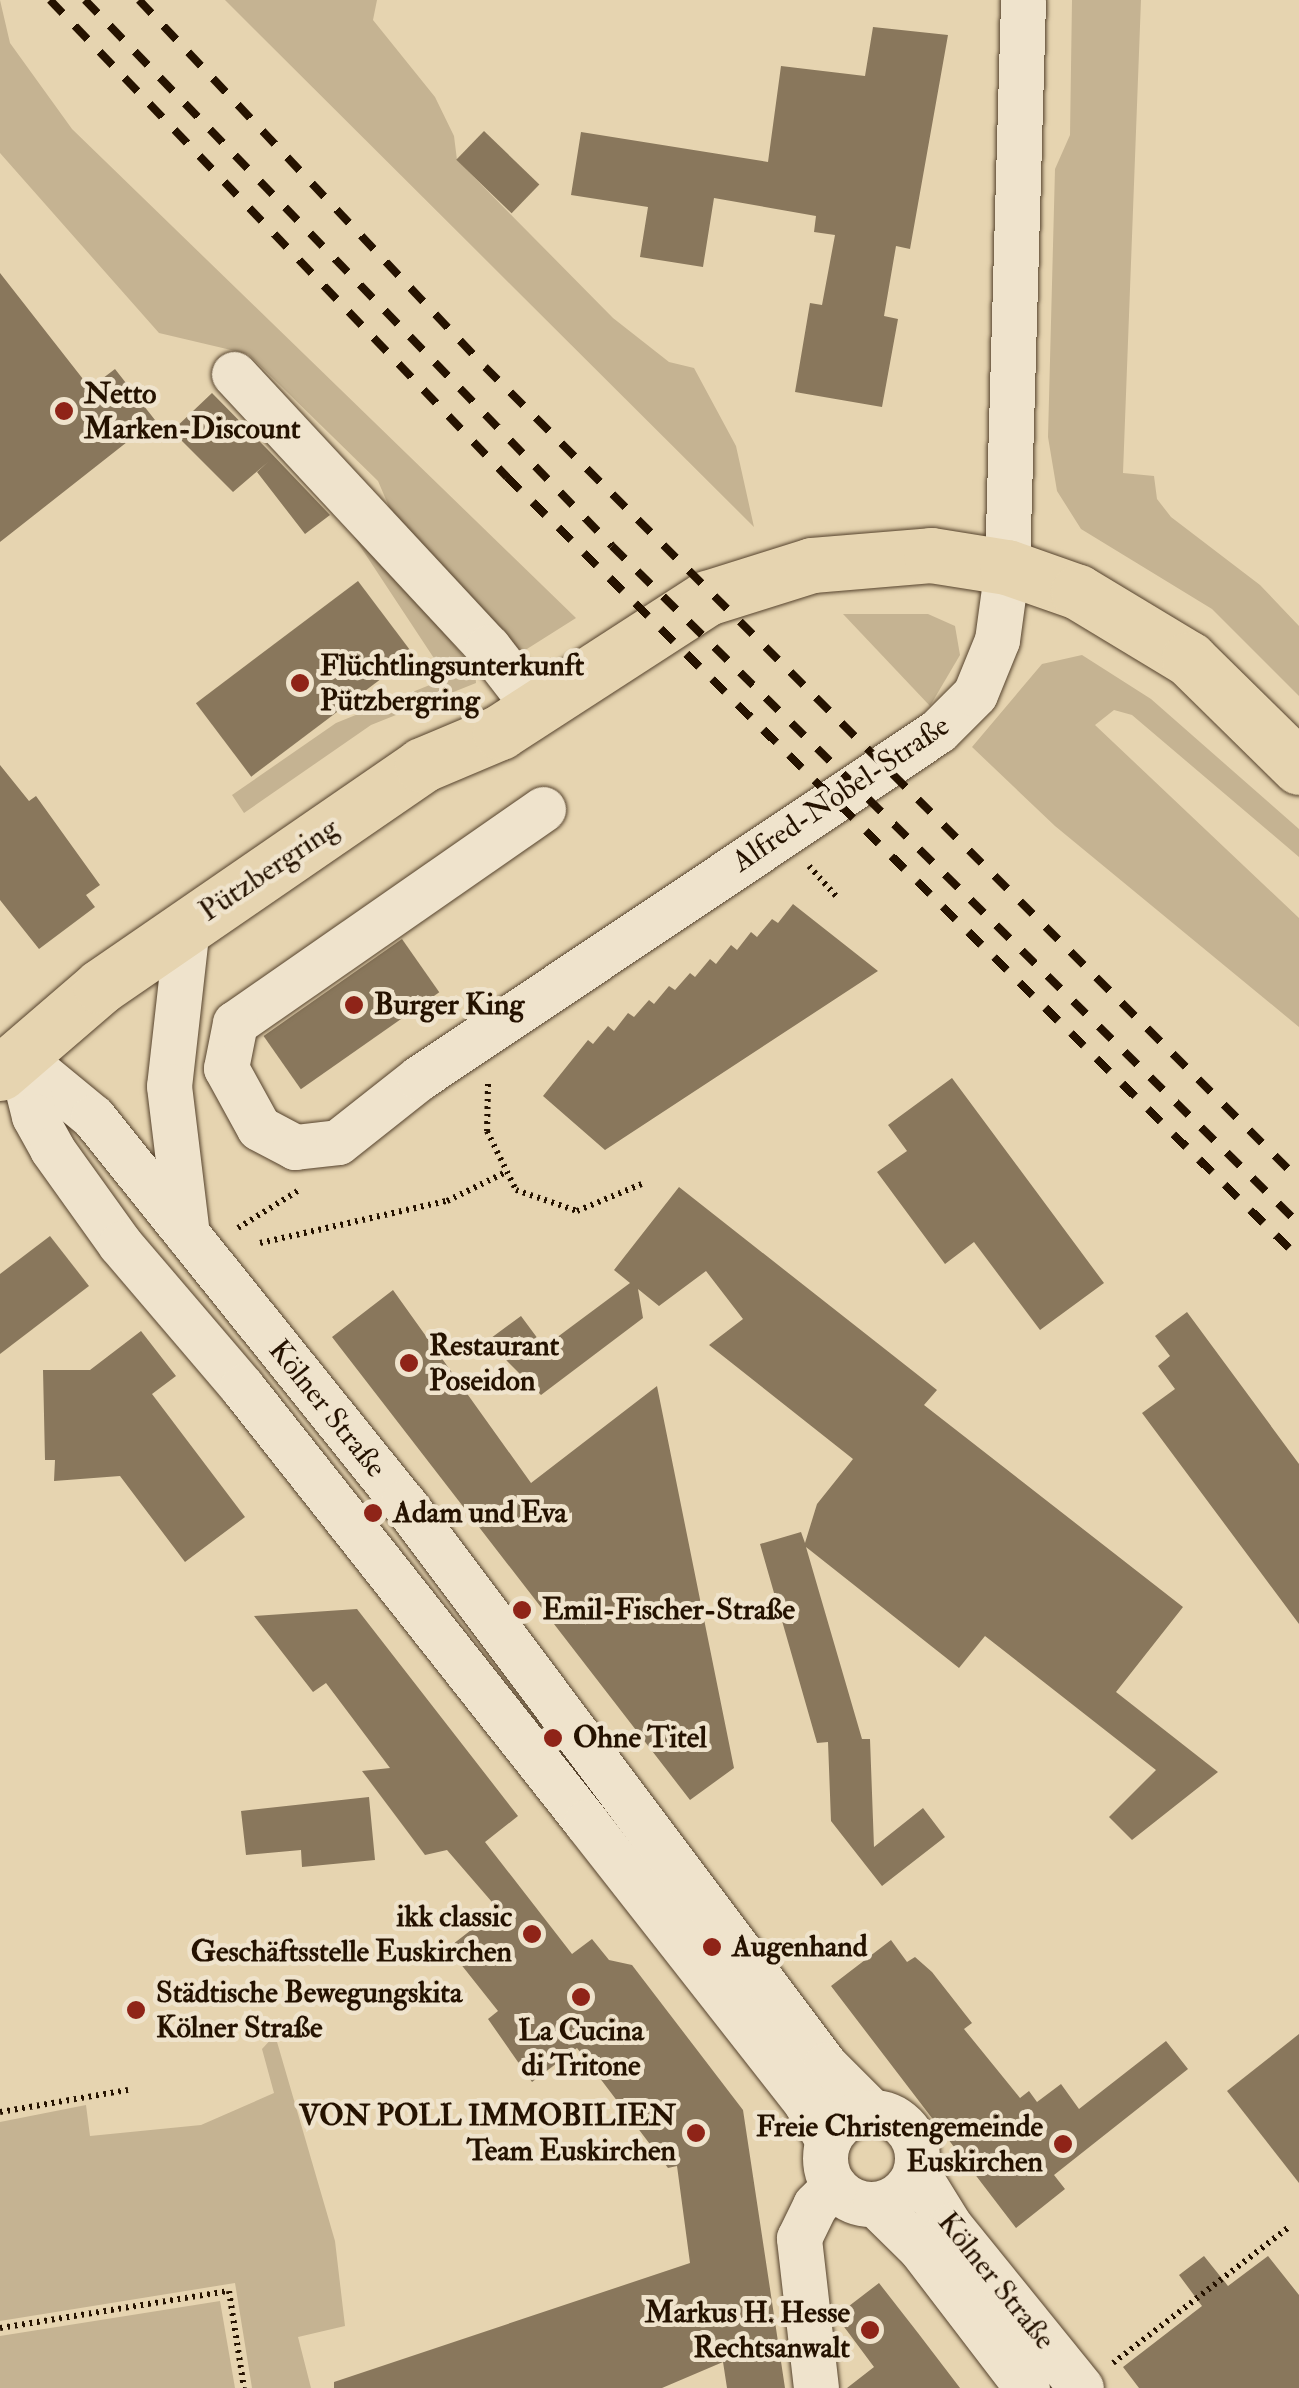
<!DOCTYPE html>
<html>
<head>
<meta charset="utf-8">
<style>
	body { margin:0 }
	#map { position:relative; width:1299px; height:2388px; overflow:hidden; background:#e6d4b0; font-family:"IM FELL Double Pica",serif }
	div>[style] { position:absolute }
	.green>* { inset:0; background:#c5b392 }
	.building>* { inset:0; background:#89775c; transform-origin:0 0 }
	.path>* { height:6px; margin-top:-3px; transform-origin:0; background:repeating-linear-gradient(90deg,#251200 0 2.5px,transparent 0 7.5px) }
	.roads { filter:drop-shadow(0 0 2px #55422c) drop-shadow(0 0 2px #55422c) }
	.minor>* { height:45px; margin:-22.5px; padding:0 22.5px; transform-origin:22.5px; border-radius:22.5px; background:#efe3cc }
	.minor>.ring { margin:-22.5px; padding:0; box-sizing:content-box; background:none; border:45px solid #efe3cc; border-radius:50% }
	.major>* { height:55px; margin:-27.5px; padding:0 27.5px; transform-origin:27.5px; border-radius:27.5px; background:#e6d4b0 }
	.rail>* { height:8px; margin-top:-4px; transform-origin:0; background:repeating-linear-gradient(90deg,#251200 0 18px,transparent 0 36px) }
	.dots>* { width:28px; height:28px; translate:-50% -50%; box-sizing:border-box; border:5px solid #efe3cc; border-radius:50% }
	span { translate:-50% -50%; white-space:nowrap; text-align:center; line-height:1.15; -webkit-text-stroke:9px #efe3cc; paint-order:stroke }
	.poi-label { font-size:30px; color:#251200; font-weight:700 }
	.left { translate:0 -50%; text-align:left }
	.right { translate:-100% -50%; text-align:right }
	.street-label { font-size:30px; color:#251200 }
</style>
</head>
<body>
<div id="map">
	<div class="green">
		<i style="clip-path:polygon(0 0,10px 43px,72px 129px,576px 618px,519px 654px,390px 509px,378px 481px,248px 354px,159px 333px,0 153px)"></i>
		<i style="clip-path:polygon(225px 0,377px 0,373px 20px,435px 97px,454px 136px,457px 160px,613px 318px,669px 362px,694px 368px,736px 446px,754px 527px)"></i>
		<i style="clip-path:polygon(1072px 0,1141px 0,1123px 473px,1154px 476px,1157px 499px,1171px 517px,1260px 585px,1299px 626px,1299px 696px,1212px 609px,1081px 529px,1057px 491px,1048px 437px,1055px 169px,1070px 135px)"></i>
		<i style="clip-path:polygon(360px 532px,475px 670px,476px 683px,371px 725px,244px 813px,232px 795px,336px 723px,447px 678px,354px 537px)"></i>
		<i style="clip-path:polygon(843px 614px,928px 614px,955px 626px,960px 655px,930px 706px)"></i>
		<i style="clip-path:polygon(1082px 655px,1151px 699px,1299px 829px,1299px 857px,1132px 715px,1114px 710px,1095px 725px,1299px 918px,1299px 1027px,1055px 826px,972px 747px,1042px 664px)"></i>
		<i style="clip-path:polygon(275px 2035px,335px 2241px,345px 2326px,298px 2337px,311px 2388px,252px 2388px,235px 2283px,0 2321px,0 2122px,86px 2105px,90px 2136px,201px 2125px,274px 2093px,262px 2049px)"></i>
		<i style="clip-path:polygon(220px 2301px,235px 2388px,0 2388px,0 2336px)"></i>
	</div>
	<div class="building">
		<i style="clip-path:polygon(873px 27px,948px 35px,910px 249px,896px 246px,884px 316px,898px 319px,882px 407px,795px 392px,810px 303px,822px 305px,835px 235px,814px 232px,816px 216px,714px 198px,703px 267px,640px 257px,648px 207px,571px 195px,581px 132px,768px 162px,781px 66px,865px 76px)"></i>
		<i style="left:484px;top:131px;width:77px;height:40px;rotate:44deg"></i>
		<i style="clip-path:polygon(0 273px,90px 388px,115px 369px,155px 420px,0 542px)"></i>
		<i style="clip-path:polygon(212px 393px,269px 451px,330px 515px,305px 534px,257px 472px,268px 462px,233px 492px,172px 431px)"></i>
		<i style="left:358px;top:581px;width:92px;height:203px;rotate:53deg"></i>
		<i style="clip-path:polygon(0 765px,29px 801px,36px 796px,100px 885px,86px 895px,95px 907px,39px 949px,0 900px)"></i>
		<i style="clip-path:polygon(793px 904px,878px 971px,605px 1150px,543px 1096px,588px 1040px,593px 1044px,608px 1026px,614px 1031px,628px 1013px,634px 1017px,649px 1000px,654px 1004px,669px 986px,675px 990px,690px 973px,695px 977px,710px 959px,716px 964px,731px 945px,737px 950px,751px 932px,757px 937px,772px 919px,778px 923px)"></i>
		<i style="left:402px;top:939px;width:65px;height:169px;rotate:55deg"></i>
		<i style="clip-path:polygon(952px 1078px,1104px 1283px,1040px 1330px,974px 1242px,945px 1264px,877px 1172px,907px 1151px,888px 1125px)"></i>
		<i style="clip-path:polygon(679px 1187px,937px 1390px,924px 1405px,1183px 1607px,1116px 1692px,1218px 1772px,1132px 1840px,1109px 1817px,1156px 1770px,985px 1636px,959px 1668px,806px 1547px,862px 1739px,870px 1739px,874px 1847px,923px 1808px,945px 1837px,882px 1886px,831px 1821px,828px 1742px,817px 1743px,760px 1544px,801px 1532px,805px 1543px,817px 1504px,853px 1459px,709px 1345px,743px 1319px,706px 1271px,659px 1306px,638px 1289px,643px 1318px,541px 1395px,487px 1341px,521px 1316px,544px 1347px,630px 1283px,614px 1270px)"></i>
		<i style="clip-path:polygon(50px 1236px,89px 1286px,0 1354px,0 1274px)"></i>
		<i style="clip-path:polygon(393px 1290px,531px 1483px,657px 1386px,734px 1768px,690px 1800px,332px 1337px)"></i>
		<i style="clip-path:polygon(1187px 1312px,1299px 1464px,1299px 1624px,1142px 1413px,1175px 1389px,1158px 1366px,1170px 1356px,1155px 1336px)"></i>
		<i style="clip-path:polygon(141px 1331px,176px 1376px,152px 1394px,245px 1517px,185px 1562px,120px 1476px,54px 1481px,55px 1460px,45px 1460px,43px 1370px,90px 1370px)"></i>
		<i style="clip-path:polygon(357px 1609px,518px 1816px,485px 1842px,572px 1954px,592px 1939px,609px 1960px,632px 1965px,743px 2110px,785px 2388px,727px 2388px,723px 2362px,662px 2388px,334px 2388px,334px 2382px,690px 2263px,677px 2166px,668px 2168px,577px 2048px,532px 2082px,488px 2019px,498px 2011px,448px 1948px,498px 1909px,447px 1850px,425px 1855px,362px 1771px,390px 1768px,326px 1683px,313px 1692px,254px 1616px)"></i>
		<i style="clip-path:polygon(369px 1797px,375px 1860px,302px 1867px,301px 1850px,246px 1855px,241px 1811px)"></i>
		<i style="clip-path:polygon(891px 1940px,907px 1962px,915px 1957px,932px 1972px,972px 2023px,964px 2029px,1020px 2098px,1029px 2091px,1037px 2102px,1061px 2084px,1079px 2109px,1166px 2041px,1188px 2069px,1054px 2175px,1065px 2189px,1016px 2228px,831px 1986px)"></i>
		<i style="clip-path:polygon(1299px 2034px,1299px 2183px,1227px 2091px)"></i>
		<i style="clip-path:polygon(1204px 2256px,1228px 2286px,1268px 2256px,1299px 2295px,1299px 2388px,1139px 2388px,1123px 2367px,1202px 2306px,1179px 2275px)"></i>
		<i style="clip-path:polygon(879px 2283px,918px 2333px,960px 2388px,847px 2388px,874px 2367px,836px 2316px)"></i>
	</div>
	<div class="path">
		<i style="left:809px;top:866px;width:42px;rotate:47.9deg"></i>
		<i style="left:488px;top:1084px;width:47px;rotate:91.2deg"></i>
		<i style="left:487px;top:1131px;width:66px;rotate:63.8deg"></i>
		<i style="left:516px;top:1190px;width:65px;rotate:19deg"></i>
		<i style="left:577px;top:1211px;width:70px;rotate:-22.6deg"></i>
		<i style="left:238px;top:1228px;width:72px;rotate:-31.9deg"></i>
		<i style="left:260px;top:1243px;width:192px;rotate:-12.7deg"></i>
		<i style="left:447px;top:1201px;width:64px;rotate:-26.2deg"></i>
		<i style="left:0;top:2112px;width:130px;rotate:-9.8deg"></i>
		<i style="left:0;top:2328px;width:232px;rotate:-9.2deg"></i>
		<i style="left:229px;top:2291px;width:98px;rotate:81.2deg"></i>
		<i style="left:1113px;top:2363px;width:224px;rotate:-37.7deg"></i>
	</div>
	<div class="roads">
		<div class="minor">
			<i style="left:234px;top:374px;width:373px;rotate:47.1deg"></i>
			<i style="left:488px;top:647px;width:78px;rotate:52.3deg"></i>
			<i style="left:543px;top:809px;width:375px;rotate:145.2deg"></i>
			<i style="left:235px;top:1023px;width:46px;rotate:101.3deg"></i>
			<i style="left:226px;top:1068px;width:68px;rotate:61.2deg"></i>
			<i style="left:259px;top:1128px;width:41px;rotate:27.8deg"></i>
			<i style="left:295px;top:1147px;width:43px;rotate:-6.6deg"></i>
			<i style="left:338px;top:1142px;width:103px;rotate:-38.3deg"></i>
			<i style="left:419px;top:1078px;width:624px;rotate:-33.77deg"></i>
			<i style="left:938px;top:731px;width:52px;rotate:-45deg"></i>
			<i style="left:975px;top:694px;width:58px;rotate:-67.8deg"></i>
			<i style="left:997px;top:640px;width:74px;rotate:-82.2deg"></i>
			<i style="left:1007px;top:567px;width:567px;rotate:-88.38deg"></i>
			<i style="left:187px;top:926px;width:161px;rotate:96.4deg"></i>
			<i style="left:169px;top:1086px;width:149px;rotate:83.1deg"></i>
			<i style="left:19px;top:1056px;width:96px;rotate:39.5deg"></i>
			<i style="left:93px;top:1117px;width:494px;rotate:51.2deg"></i>
			<i style="left:403px;top:1502px;width:704px;rotate:53.15deg"></i>
			<i style="left:825px;top:2065px;width:65px;rotate:45deg"></i>
			<i style="left:19px;top:1056px;width:62px;rotate:76deg"></i>
			<i style="left:34px;top:1116px;width:38px;rotate:61deg"></i>
			<i style="left:52px;top:1149px;width:117px;rotate:54.4deg"></i>
			<i style="left:120px;top:1244px;width:188px;rotate:49.5deg"></i>
			<i style="left:242px;top:1387px;width:555px;rotate:51.66deg"></i>
			<i style="left:586px;top:1822px;width:357px;rotate:51.9deg"></i>
			<i style="left:806px;top:2103px;width:44px;rotate:59.9deg"></i>
			<i class="ring" style="left:825px;top:2112px;width:47px;height:47px"></i>
			<i style="left:916px;top:2171px;width:65px;rotate:58.3deg"></i>
			<i style="left:950px;top:2226px;width:208px;rotate:51deg"></i>
			<i style="left:875px;top:2204px;width:63px;rotate:44.4deg"></i>
			<i style="left:920px;top:2248px;width:176px;rotate:52.6deg"></i>
			<i style="left:816px;top:2388px;width:151px;rotate:-96.5deg"></i>
			<i style="left:799px;top:2238px;width:37px;rotate:-64deg"></i>
			<i style="left:815px;top:2205px;width:27px;rotate:-45deg"></i>
		</div>
		<div class="major">
			<i style="left:0;top:1073px;width:133px;rotate:-40.7deg"></i>
			<i style="left:101px;top:986px;width:390px;rotate:-34.5deg"></i>
			<i style="left:422px;top:765px;width:85px;rotate:-22.9deg"></i>
			<i style="left:500px;top:732px;width:247px;rotate:-32.9deg"></i>
			<i style="left:707px;top:598px;width:110px;rotate:-17.4deg"></i>
			<i style="left:812px;top:565px;width:119px;rotate:-4.8deg"></i>
			<i style="left:931px;top:555px;width:77px;rotate:9deg"></i>
			<i style="left:1007px;top:567px;width:75px;rotate:19.4deg"></i>
			<i style="left:1078px;top:592px;width:130px;rotate:31.1deg"></i>
			<i style="left:1189px;top:659px;width:154px;rotate:44.5deg"></i>
		</div>
	</div>
	<div class="rail">
		<i style="left:50px;top:0;width:661px;rotate:46.23deg"></i>
		<i style="left:507px;top:477px;width:1112px;rotate:44.6deg"></i>
		<i style="left:85px;top:0;width:759px;rotate:46.01deg"></i>
		<i style="left:612px;top:546px;width:965px;rotate:44.62deg"></i>
		<i style="left:139px;top:0;width:504px;rotate:46.69deg"></i>
		<i style="left:485px;top:367px;width:1150px;rotate:44.96deg"></i>
	</div>
	<div class="dots">
		<i style="left:64px;top:411px;background:#8f2418"></i>
		<i style="left:300px;top:683px;background:#8f2418"></i>
		<i style="left:354px;top:1005px;background:#8f2418"></i>
		<i style="left:409px;top:1363px;background:#8f2418"></i>
		<i style="left:373px;top:1513px;background:#8f2418"></i>
		<i style="left:522px;top:1610px;background:#8f2418"></i>
		<i style="left:553px;top:1738px;background:#8f2418"></i>
		<i style="left:532px;top:1934px;background:#8f2418"></i>
		<i style="left:712px;top:1947px;background:#8f2418"></i>
		<i style="left:581px;top:1997px;background:#8f2418"></i>
		<i style="left:136px;top:2010px;background:#8f2418"></i>
		<i style="left:696px;top:2133px;background:#8f2418"></i>
		<i style="left:1063px;top:2144px;background:#8f2418"></i>
		<i style="left:870px;top:2330px;background:#8f2418"></i>
	</div>
	<div class="poi-label">
		<span class="left" style="left:84px;top:411px">Netto<br>Marken-Discount</span>
		<span class="left" style="left:320px;top:683px">Flüchtlingsunterkunft<br>Pützbergring</span>
		<span class="left" style="left:374px;top:1005px">Burger King</span>
		<span class="left" style="left:429px;top:1363px">Restaurant<br>Poseidon</span>
		<span class="left" style="left:393px;top:1513px">Adam und Eva</span>
		<span class="left" style="left:542px;top:1610px">Emil-Fischer-Straße</span>
		<span class="left" style="left:573px;top:1738px">Ohne Titel</span>
		<span class="right" style="left:512px;top:1934px">ikk classic<br>Geschäftsstelle Euskirchen</span>
		<span class="left" style="left:732px;top:1947px">Augenhand</span>
		<span class="left" style="left:156px;top:2010px">Städtische Bewegungskita<br>Kölner Straße</span>
		<span style="left:581px;top:2048px">La Cucina<br>di Tritone</span>
		<span class="right" style="left:676px;top:2133px">VON POLL IMMOBILIEN<br>Team Euskirchen</span>
		<span class="right" style="left:1043px;top:2144px">Freie Christengemeinde<br>Euskirchen</span>
		<span class="right" style="left:850px;top:2330px">Markus H. Hesse<br>Rechtsanwalt</span>
	</div>
	<div class="street-label">
		<span style="left:841px;top:794px;rotate:-34deg">Alfred-Nobel-Straße</span>
		<span style="left:269px;top:870px;rotate:-34deg">Pützbergring</span>
		<span style="left:327px;top:1409px;rotate:51deg">Kölner Straße</span>
		<span style="left:996px;top:2281px;rotate:51deg">Kölner Straße</span>
	</div>
</div>
</body>
</html>
